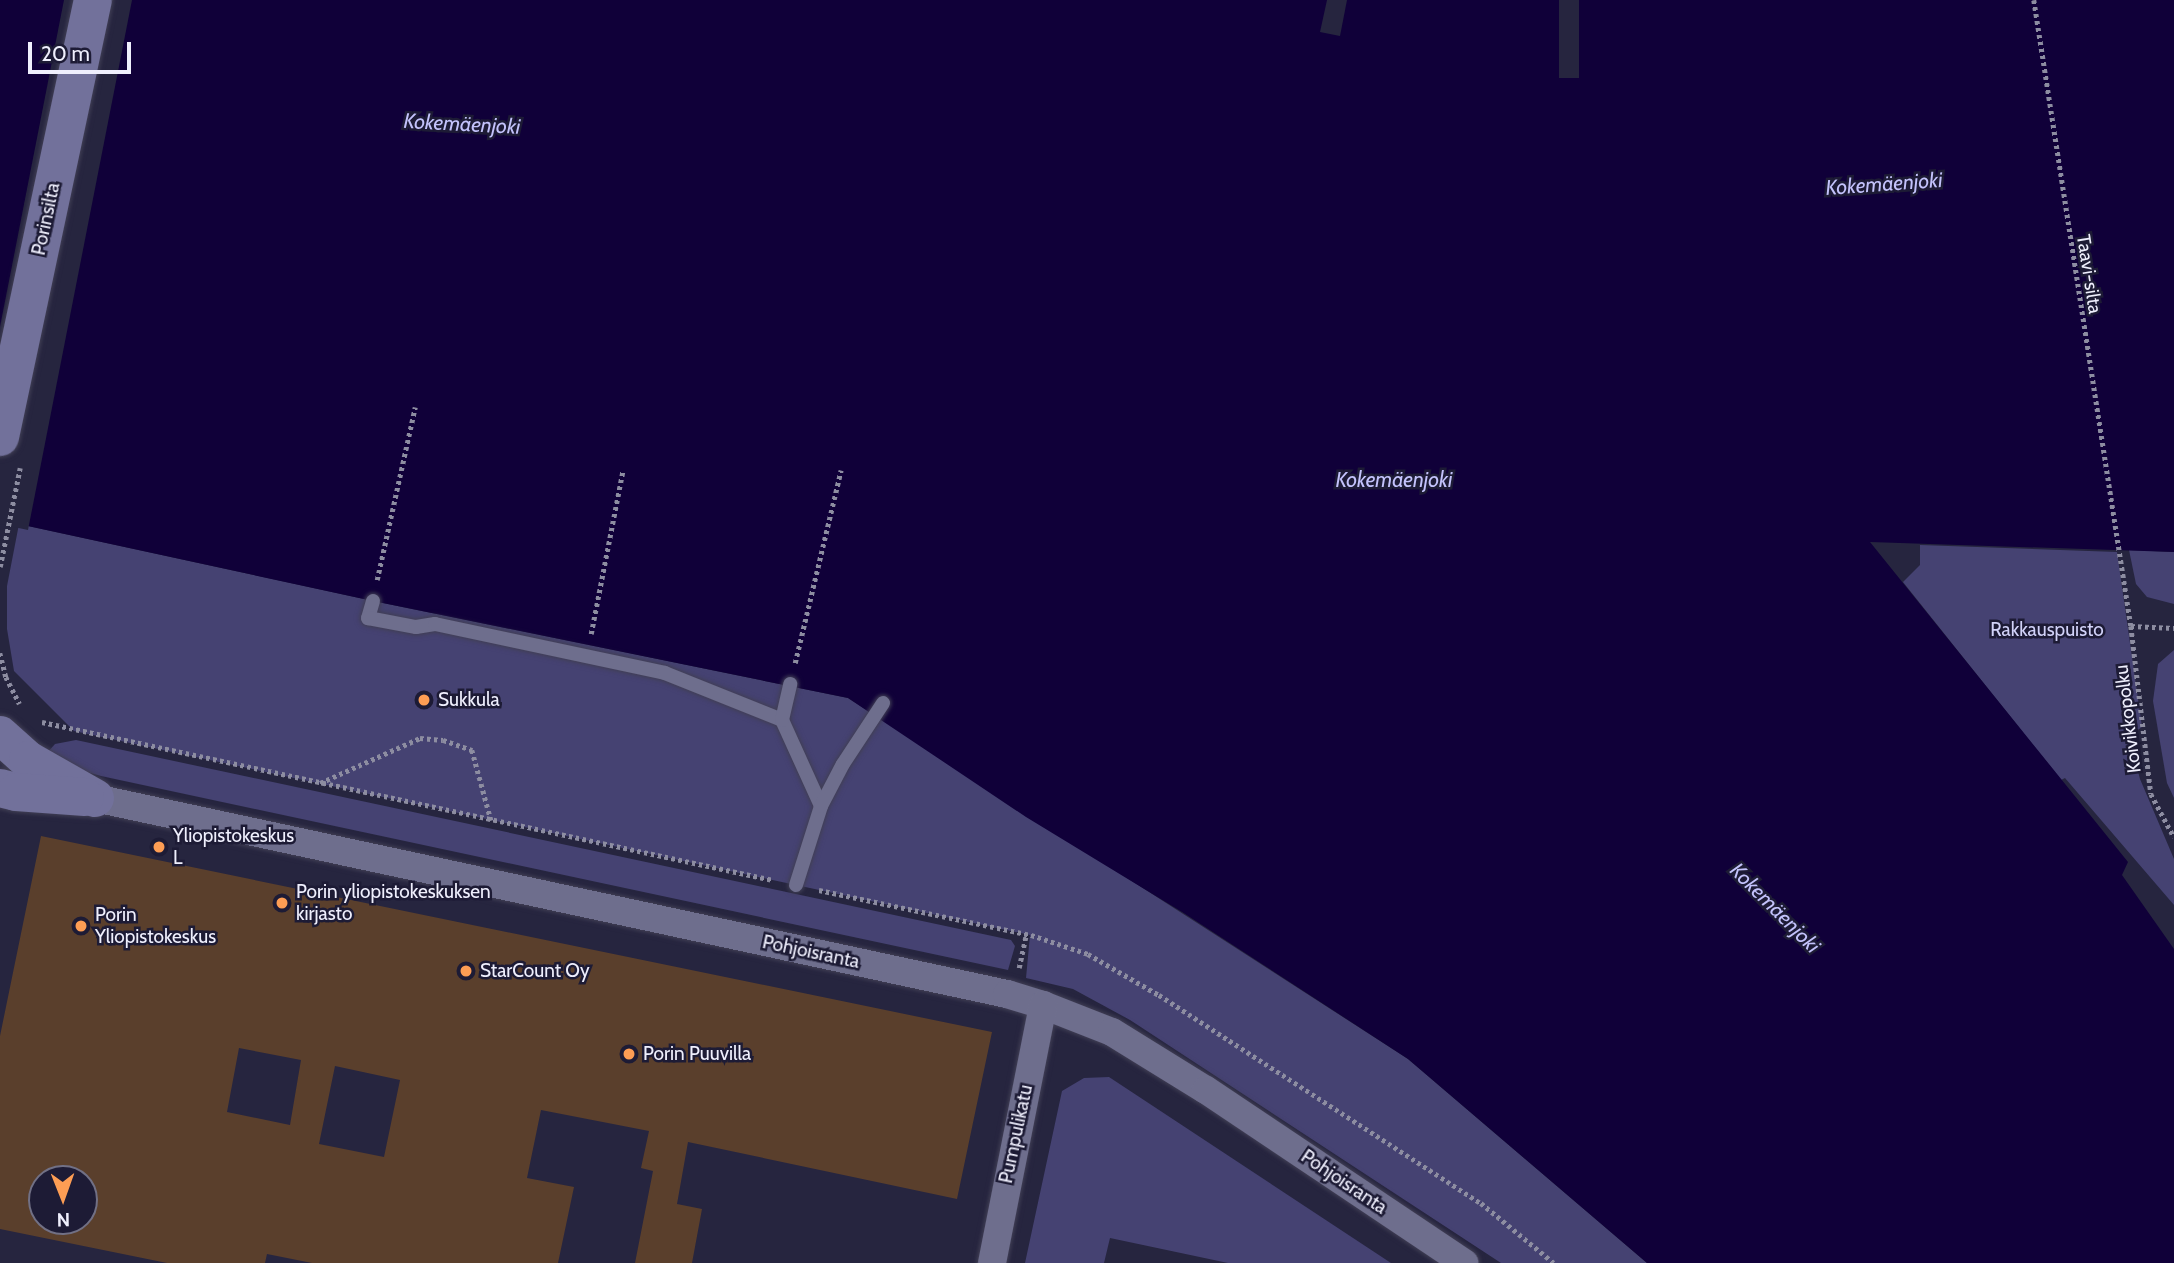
<!DOCTYPE html>
<html>
<head>
<meta charset="utf-8">
<style>
	body { margin:0 }
	#map { position:relative; width:2174px; height:1263px; overflow:hidden; background:#26253f; font-family:Cabin,sans-serif }
	div>[style] { position:absolute }
	.green>* { inset:0; background:#454272 }
	.water>* { inset:0; background:#100039 }
	.pier>* { inset:0; background:#26253f; transform-origin:0 0 }
	.building>* { inset:0; background:#5a3f2c }
	.path>* { height:4.5px; margin-top:-2.25px; transform-origin:0; background:repeating-linear-gradient(90deg,#8d8da1 0 3.5px,transparent 0 7px) }
	.roads { filter:drop-shadow(0 0 2px #413f55) drop-shadow(0 0 2px #413f55) }
	.lane>* { height:14px; margin:-7px; padding:0 7px; transform-origin:7px; border-radius:7px; background:#6e6e8d }
	.street>* { height:28px; margin:-14px; padding:0 14px; transform-origin:14px; border-radius:14px; background:#6e6e8d }
	.secondary>* { height:38px; margin:-19px; padding:0 19px; transform-origin:19px; border-radius:19px; background:#72719b }
	.dots>* { width:19px; height:19px; translate:-50% -50%; box-sizing:border-box; border:4px solid #1d1b35; border-radius:50% }
	span { translate:-50% -50%; white-space:nowrap; text-align:center; line-height:1.15; -webkit-text-stroke:5px #1d1b35; paint-order:stroke }
	.street-label { font-size:19px; color:#efeffd }
	.park-label { font-size:19px; color:#d1d2f8 }
	.poi-label { font-size:19px; color:#efeffd }
	.left { translate:0 -50%; text-align:left }
	.water-label { font-size:21px; color:#c3c2fb; font-style:italic }
	.north { position:absolute; left:28px; top:1165px; width:70px; height:70px; box-sizing:border-box; background:#1d1b35; border:2px solid #717085; border-radius:50%; rotate:179deg; font-size:19px; font-weight:700; line-height:28px; text-align:center; color:#efeffd }
	.north::after { content:''; display:block; margin:auto; width:24px; height:32px; background:#fd9d54; clip-path:polygon(50% 0,100% 100%,50% 72%,0 100%) }
	.scale { position:absolute; left:28px; top:42px; width:103px; height:32px; box-sizing:border-box; border:4px solid #efeffd; border-top:0; padding-left:9px; font-size:21px; line-height:24px; white-space:nowrap; color:#efeffd; -webkit-text-stroke:5px #1d1b35; paint-order:stroke }
</style>
</head>
<body>
<div id="map">
	<div class="green">
		<i style="clip-path:polygon(19px 524px,373px 601px,848px 698px,1408px 1059px,1647px 1263px,1501px 1263px,1130px 1020px,1073px 989px,1026px 978px,1030px 935px,74px 731px,14px 671px,7px 629px,7px 586px)"></i>
		<i style="clip-path:polygon(1920px 545px,2117px 552px,2142px 727px,2129px 736px,2140px 779px,2174px 859px,2174px 905px,2065px 778px,2061px 780px,1903px 582px,1920px 565px)"></i>
		<i style="clip-path:polygon(2129px 550px,2174px 552px,2174px 604px,2147px 597px,2136px 584px)"></i>
		<i style="clip-path:polygon(2174px 650px,2174px 798px,2167px 783px,2153px 701px,2158px 664px)"></i>
		<i style="clip-path:polygon(76px 740px,1011px 940px,1015px 946px,1008px 970px,101px 776px,72px 768px,47px 753px,55px 744px)"></i>
		<i style="clip-path:polygon(1109px 1077px,1391px 1263px,1228px 1263px,1110px 1238px,1104px 1263px,1025px 1263px,1062px 1091px,1084px 1078px)"></i>
	</div>
	<div class="water">
		<i style="clip-path:polygon(0 0,2174px 0,2174px 552px,1870px 542px,2128px 862px,2122px 875px,2174px 949px,2174px 1263px,1647px 1263px,1408px 1059px,1182px 912px,1026px 817px,848px 698px,373px 601px,0 520px)"></i>
	</div>
	<div class="pier">
		<i style="clip-path:polygon(64px 0,132px 0,28px 530px,0 524px,0 327px)"></i>
		<i style="clip-path:polygon(1327px 0,1347px 0,1340px 36px,1320px 32px)"></i>
		<i style="left:1559px;top:0;width:20px;height:78px"></i>
	</div>
	<div class="building">
		<i style="clip-path:polygon(evenodd,41px 836px,992px 1032px,957px 1199px,688px 1142px,677px 1204px,702px 1209px,692px 1263px,635px 1263px,653px 1171px,641px 1168px,649px 1131px,541px 1110px,527px 1178px,574px 1187px,558px 1263px,312px 1263px,267px 1254px,265px 1263px,167px 1263px,0 1229px,0 1036px,41px 836px,239px 1048px,301px 1060px,290px 1125px,227px 1112px,239px 1048px,41px 836px,335px 1066px,400px 1080px,384px 1157px,319px 1144px,335px 1066px,41px 836px,42px 1179px,84px 1179px,84px 1221px,42px 1221px,42px 1179px)"></i>
	</div>
	<div class="path">
		<i style="left:2034px;top:0;width:633px;rotate:81.19deg"></i>
		<i style="left:2131px;top:626px;width:169px;rotate:83.2deg"></i>
		<i style="left:2151px;top:794px;width:49px;rotate:61.9deg"></i>
		<i style="left:0;top:567px;width:101px;rotate:-78.6deg"></i>
		<i style="left:377px;top:580px;width:177px;rotate:-77.6deg"></i>
		<i style="left:2131px;top:626px;width:43px;rotate:2.7deg"></i>
		<i style="left:591px;top:634px;width:167px;rotate:-79deg"></i>
		<i style="left:0;top:653px;width:25px;rotate:76deg"></i>
		<i style="left:6px;top:677px;width:30px;rotate:63deg"></i>
		<i style="left:795px;top:663px;width:198px;rotate:-76.6deg"></i>
		<i style="left:42px;top:722px;width:748px;rotate:12.2deg"></i>
		<i style="left:320px;top:783px;width:110px;rotate:-24.2deg"></i>
		<i style="left:420px;top:738px;width:23px;rotate:5deg"></i>
		<i style="left:443px;top:740px;width:31px;rotate:19deg"></i>
		<i style="left:472px;top:750px;width:73px;rotate:74.8deg"></i>
		<i style="left:819px;top:890px;width:217px;rotate:12deg"></i>
		<i style="left:1031px;top:935px;width:60px;rotate:18.4deg"></i>
		<i style="left:1088px;top:954px;width:82px;rotate:30deg"></i>
		<i style="left:1159px;top:995px;width:383px;rotate:32.9deg"></i>
		<i style="left:1481px;top:1203px;width:94px;rotate:39.4deg"></i>
		<i style="left:1019px;top:968px;width:35px;rotate:-78deg"></i>
	</div>
	<div class="roads">
		<div class="lane">
			<i style="left:373px;top:601px;width:18px;rotate:106deg"></i>
			<i style="left:368px;top:618px;width:49px;rotate:10.6deg"></i>
			<i style="left:416px;top:627px;width:19px;rotate:-9deg"></i>
			<i style="left:435px;top:624px;width:235px;rotate:12deg"></i>
			<i style="left:665px;top:673px;width:126px;rotate:21.9deg"></i>
			<i style="left:782px;top:720px;width:94px;rotate:65.6deg"></i>
			<i style="left:782px;top:720px;width:37px;rotate:-77deg"></i>
			<i style="left:796px;top:885px;width:83px;rotate:-72.4deg"></i>
			<i style="left:821px;top:806px;width:47px;rotate:-62.4deg"></i>
			<i style="left:843px;top:764px;width:73px;rotate:-56.7deg"></i>
		</div>
		<div class="street">
			<i style="left:95px;top:798px;width:933px;rotate:12.13deg"></i>
			<i style="left:1007px;top:994px;width:38px;rotate:17deg"></i>
			<i style="left:1043px;top:1005px;width:74px;rotate:21.4deg"></i>
			<i style="left:1112px;top:1032px;width:110px;rotate:31.7deg"></i>
			<i style="left:1206px;top:1090px;width:311px;rotate:33.8deg"></i>
			<i style="left:992px;top:1263px;width:263px;rotate:-78.8deg"></i>
		</div>
		<div class="secondary">
			<i style="left:0;top:437px;width:447px;rotate:-78deg"></i>
			<i style="left:0;top:735px;width:38px;rotate:42deg"></i>
			<i style="left:28px;top:760px;width:77px;rotate:29.6deg"></i>
			<i style="left:0;top:788px;width:16px;rotate:14deg"></i>
			<i style="left:16px;top:792px;width:69px;rotate:4.1deg"></i>
		</div>
	</div>
	<div class="dots">
		<i style="left:424px;top:700px;background:#fd9d54"></i>
		<i style="left:159px;top:847px;background:#fd9d54"></i>
		<i style="left:282px;top:903px;background:#fd9d54"></i>
		<i style="left:81px;top:926px;background:#fd9d54"></i>
		<i style="left:466px;top:971px;background:#fd9d54"></i>
		<i style="left:629px;top:1054px;background:#fd9d54"></i>
	</div>
	<div class="street-label">
		<span style="left:46px;top:219px;rotate:-78deg">Porinsilta</span>
		<span style="left:2089px;top:274px;rotate:81deg">Taavi-silta</span>
		<span style="left:2128px;top:719px;rotate:-97deg">Koivikkopolku</span>
		<span style="left:811px;top:952px;rotate:12deg">Pohjoisranta</span>
		<span style="left:1016px;top:1134px;rotate:-78deg">Pumpulikatu</span>
		<span style="left:1344px;top:1182px;rotate:34deg">Pohjoisranta</span>
	</div>
	<div class="park-label">
		<span style="left:2047px;top:630px">Rakkauspuisto</span>
	</div>
	<div class="poi-label">
		<span class="left" style="left:438px;top:700px">Sukkula</span>
		<span class="left" style="left:173px;top:847px">Yliopistokeskus<br>L</span>
		<span class="left" style="left:296px;top:903px">Porin yliopistokeskuksen<br>kirjasto</span>
		<span class="left" style="left:95px;top:926px">Porin<br>Yliopistokeskus</span>
		<span class="left" style="left:480px;top:971px">StarCount Oy</span>
		<span class="left" style="left:643px;top:1054px">Porin Puuvilla</span>
	</div>
	<div class="water-label">
		<span style="left:462px;top:124px;rotate:3deg">Kokemäenjoki</span>
		<span style="left:1884px;top:184px;rotate:-4deg">Kokemäenjoki</span>
		<span style="left:1394px;top:480px">Kokemäenjoki</span>
		<span style="left:1775px;top:908px;rotate:45deg">Kokemäenjoki</span>
	</div>
	<div class="north">N</div>
	<div class="scale">20 m</div>
</div>
</body>
</html>
